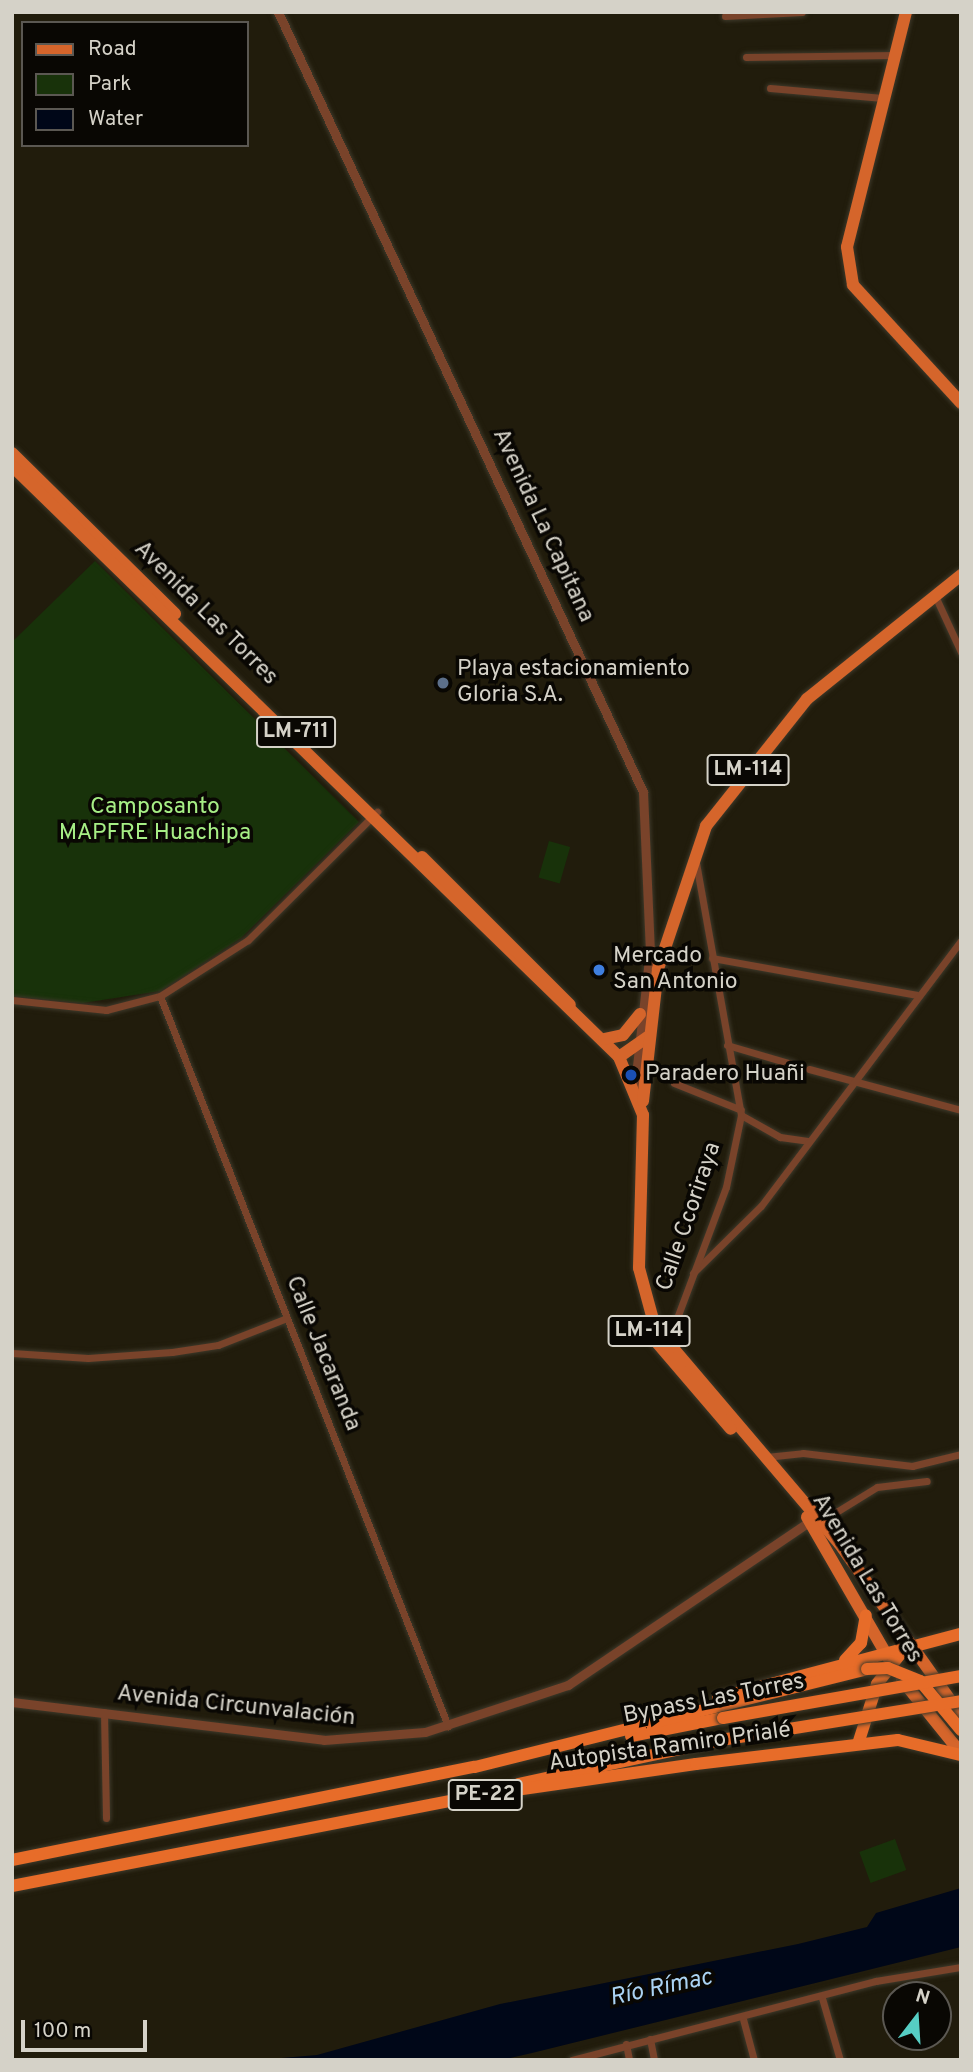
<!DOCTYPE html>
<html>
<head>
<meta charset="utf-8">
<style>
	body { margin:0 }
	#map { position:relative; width:973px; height:2072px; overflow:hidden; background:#211c0c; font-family:Overpass,sans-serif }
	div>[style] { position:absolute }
	.green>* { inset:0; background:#18320a; transform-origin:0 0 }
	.water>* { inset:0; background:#000718 }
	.roads { filter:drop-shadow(0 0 2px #3e392a) drop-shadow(0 0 2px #3e392a) }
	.minor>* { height:7px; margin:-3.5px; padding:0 3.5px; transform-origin:3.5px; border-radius:3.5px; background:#79432a }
	.tertiary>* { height:9px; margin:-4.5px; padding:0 4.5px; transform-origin:4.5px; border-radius:4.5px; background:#79432a }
	.primary>* { height:12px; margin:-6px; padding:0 6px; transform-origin:6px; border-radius:6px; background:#d5652b }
	.trunk>* { height:12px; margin:-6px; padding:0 6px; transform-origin:6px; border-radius:6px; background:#e76c29 }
	.bridges { filter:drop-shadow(0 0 2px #3e392a) drop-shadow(0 0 2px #3e392a) }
	.trunk-bridge>* { height:12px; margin:-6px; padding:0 6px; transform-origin:6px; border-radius:6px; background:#e76c29 }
	.dots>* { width:19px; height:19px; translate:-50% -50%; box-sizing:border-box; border:4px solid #090703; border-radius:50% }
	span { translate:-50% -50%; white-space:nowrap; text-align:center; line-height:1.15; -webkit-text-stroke:7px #090703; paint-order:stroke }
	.shield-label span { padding:2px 5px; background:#090703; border:2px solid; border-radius:5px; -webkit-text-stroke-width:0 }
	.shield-label { font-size:21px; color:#d5d2c8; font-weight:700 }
	.street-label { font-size:23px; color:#d5d2c8 }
	.poi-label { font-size:23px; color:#d5d2c8 }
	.left { translate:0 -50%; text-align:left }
	.park-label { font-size:23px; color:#a6ee85 }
	.water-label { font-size:24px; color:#abd3f3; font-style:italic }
	.frame { position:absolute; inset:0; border:14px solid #d5d2c8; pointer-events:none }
	.legend { position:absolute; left:21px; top:21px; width:228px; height:126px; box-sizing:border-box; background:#090703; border:2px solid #5b5852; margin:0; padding:9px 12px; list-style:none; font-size:21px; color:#d5d2c8 }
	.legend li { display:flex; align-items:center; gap:14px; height:35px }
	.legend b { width:35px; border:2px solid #5b5852 }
	.north { position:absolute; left:882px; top:1981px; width:70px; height:70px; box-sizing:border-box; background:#090703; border:2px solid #5b5852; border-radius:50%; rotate:17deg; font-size:19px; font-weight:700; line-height:28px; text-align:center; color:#d5d2c8 }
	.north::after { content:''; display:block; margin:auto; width:24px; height:32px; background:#56cec4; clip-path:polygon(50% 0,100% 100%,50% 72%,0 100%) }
	.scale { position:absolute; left:21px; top:2020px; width:126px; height:32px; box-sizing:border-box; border:4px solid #d5d2c8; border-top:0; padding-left:9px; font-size:21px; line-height:24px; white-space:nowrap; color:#d5d2c8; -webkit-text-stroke:5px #090703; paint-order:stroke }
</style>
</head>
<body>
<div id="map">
	<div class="green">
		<i style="clip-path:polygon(95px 561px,359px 822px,241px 938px,160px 991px,83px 1003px,12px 996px,12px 642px)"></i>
		<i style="left:549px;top:841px;width:22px;height:38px;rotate:16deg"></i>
		<i style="left:895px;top:1839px;width:33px;height:38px;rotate:70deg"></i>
	</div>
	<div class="water">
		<i style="clip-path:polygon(961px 1888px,961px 1947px,532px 2053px,501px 2060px,258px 2060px,317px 2055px,500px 2004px,798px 1944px,867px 1927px,876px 1913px)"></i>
	</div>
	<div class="roads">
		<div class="minor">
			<i style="left:725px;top:16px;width:77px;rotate:-3deg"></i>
			<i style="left:746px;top:57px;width:149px;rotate:-0.8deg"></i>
			<i style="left:770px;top:88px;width:113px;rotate:5.1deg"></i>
			<i style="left:936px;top:598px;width:60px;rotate:65.2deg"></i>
			<i style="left:712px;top:958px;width:208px;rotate:10.2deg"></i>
			<i style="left:160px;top:996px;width:785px;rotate:68.47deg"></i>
			<i style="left:12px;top:1000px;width:95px;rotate:6.1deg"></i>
			<i style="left:106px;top:1010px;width:56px;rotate:-14.5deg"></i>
			<i style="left:160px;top:996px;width:104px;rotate:-32.5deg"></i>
			<i style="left:248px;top:940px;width:182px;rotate:-44.8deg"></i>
			<i style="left:727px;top:1045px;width:68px;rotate:16.3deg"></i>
			<i style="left:809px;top:1069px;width:157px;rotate:15.1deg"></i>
			<i style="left:674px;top:1083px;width:72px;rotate:21.9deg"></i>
			<i style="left:741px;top:1115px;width:45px;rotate:29.4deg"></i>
			<i style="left:780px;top:1137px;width:28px;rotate:8deg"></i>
			<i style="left:693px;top:1273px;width:95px;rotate:-44.6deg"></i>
			<i style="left:761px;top:1206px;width:332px;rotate:-53deg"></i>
			<i style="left:668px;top:1342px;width:165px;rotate:-69.5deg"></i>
			<i style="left:726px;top:1187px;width:74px;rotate:-78.2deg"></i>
			<i style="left:741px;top:1115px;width:256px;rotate:-100.1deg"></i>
			<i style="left:12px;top:1353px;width:76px;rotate:3.8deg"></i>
			<i style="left:88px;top:1358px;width:84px;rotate:-4.1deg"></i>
			<i style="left:172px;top:1352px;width:47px;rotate:-8.7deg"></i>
			<i style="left:218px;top:1345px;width:74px;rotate:-21.4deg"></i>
			<i style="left:766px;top:1457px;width:37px;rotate:-6deg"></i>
			<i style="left:803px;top:1453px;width:110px;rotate:6.8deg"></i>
			<i style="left:912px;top:1466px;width:50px;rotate:-13.8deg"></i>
			<i style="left:820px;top:1522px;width:67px;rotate:-31.6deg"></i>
			<i style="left:877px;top:1487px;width:50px;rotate:-6.8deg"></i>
			<i style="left:104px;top:1712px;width:106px;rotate:88.9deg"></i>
			<i style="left:822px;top:1998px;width:65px;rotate:73.8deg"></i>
			<i style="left:743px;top:2019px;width:42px;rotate:75deg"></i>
			<i style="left:650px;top:2039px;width:21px;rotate:79deg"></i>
			<i style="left:626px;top:2044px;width:16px;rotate:79deg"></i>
			<i style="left:572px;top:2060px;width:314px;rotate:-14.6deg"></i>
			<i style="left:876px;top:1981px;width:86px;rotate:-9.4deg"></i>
		</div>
		<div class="tertiary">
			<i style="left:278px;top:12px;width:861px;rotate:64.92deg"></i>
			<i style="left:643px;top:792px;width:158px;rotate:87.5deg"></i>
			<i style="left:650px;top:950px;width:135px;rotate:96.4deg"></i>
			<i style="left:12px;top:1702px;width:314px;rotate:6.9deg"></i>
			<i style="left:324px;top:1740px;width:101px;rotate:-4.5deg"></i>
			<i style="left:425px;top:1732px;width:151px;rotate:-18.2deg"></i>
			<i style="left:568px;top:1685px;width:296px;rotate:-34.1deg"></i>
		</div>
		<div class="primary">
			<i style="left:906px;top:12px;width:242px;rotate:104.1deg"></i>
			<i style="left:847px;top:247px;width:38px;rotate:81deg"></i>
			<i style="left:853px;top:285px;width:160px;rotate:47.5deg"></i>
			<i style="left:12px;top:453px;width:229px;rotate:44.6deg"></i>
			<i style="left:12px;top:466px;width:847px;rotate:44.23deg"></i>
			<i style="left:619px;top:1057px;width:63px;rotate:67.5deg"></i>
			<i style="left:643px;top:1115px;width:153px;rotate:91.5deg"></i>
			<i style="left:639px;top:1268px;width:61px;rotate:74.8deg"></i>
			<i style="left:655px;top:1327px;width:284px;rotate:49.6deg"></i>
			<i style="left:839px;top:1543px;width:211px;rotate:54.7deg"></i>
			<i style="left:422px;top:857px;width:209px;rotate:45deg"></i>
			<i style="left:604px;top:1039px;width:19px;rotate:-12deg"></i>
			<i style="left:623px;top:1035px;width:27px;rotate:-51deg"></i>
			<i style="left:619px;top:1057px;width:35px;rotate:-35deg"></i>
			<i style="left:643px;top:1101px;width:133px;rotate:-83.5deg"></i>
			<i style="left:658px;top:969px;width:151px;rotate:-71.4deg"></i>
			<i style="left:706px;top:826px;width:162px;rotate:-51.5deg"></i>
			<i style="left:807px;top:699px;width:198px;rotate:-38.8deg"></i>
			<i style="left:654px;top:1339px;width:118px;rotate:49.5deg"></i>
			<i style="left:807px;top:1517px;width:166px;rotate:60deg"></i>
			<i style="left:902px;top:1680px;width:94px;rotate:51.1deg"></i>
		</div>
		<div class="trunk">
			<i style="left:845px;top:1660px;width:23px;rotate:-47deg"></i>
			<i style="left:861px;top:1643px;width:28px;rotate:-80deg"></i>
			<i style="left:718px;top:1698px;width:251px;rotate:-14.8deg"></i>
			<i style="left:631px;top:1736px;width:94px;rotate:-11.1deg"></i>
			<i style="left:858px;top:1744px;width:63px;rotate:-72.4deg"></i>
			<i style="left:877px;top:1684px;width:51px;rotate:-52.2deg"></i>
			<i style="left:518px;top:1784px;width:214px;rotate:-12.2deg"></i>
			<i style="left:12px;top:1860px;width:472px;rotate:-11.4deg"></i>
			<i style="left:475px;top:1767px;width:404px;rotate:-14deg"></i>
			<i style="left:12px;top:1886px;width:478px;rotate:-11deg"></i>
			<i style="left:481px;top:1795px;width:217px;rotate:-8.2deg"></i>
			<i style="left:696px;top:1764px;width:203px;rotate:-6.8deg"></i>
			<i style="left:898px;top:1740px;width:65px;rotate:13.4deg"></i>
		</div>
	</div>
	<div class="bridges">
		<div class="trunk-bridge">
			<i style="left:867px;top:1669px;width:21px;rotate:-3deg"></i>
			<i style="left:888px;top:1668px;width:35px;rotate:22deg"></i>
			<i style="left:920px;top:1681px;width:64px;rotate:50.1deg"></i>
			<i style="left:723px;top:1718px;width:242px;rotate:-10deg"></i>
			<i style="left:727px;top:1739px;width:237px;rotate:-9.2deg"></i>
		</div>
	</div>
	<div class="dots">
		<i style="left:443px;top:683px;background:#5c6f8a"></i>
		<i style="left:599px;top:970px;background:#3f7fe0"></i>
		<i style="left:631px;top:1075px;background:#1a4fb4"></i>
	</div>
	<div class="shield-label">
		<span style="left:296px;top:732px">LM-711</span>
		<span style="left:748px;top:770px">LM-114</span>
		<span style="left:649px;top:1331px">LM-114</span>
		<span style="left:485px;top:1795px">PE-22</span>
	</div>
	<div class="street-label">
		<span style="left:542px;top:526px;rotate:65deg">Avenida La Capitana</span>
		<span style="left:205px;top:614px;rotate:45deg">Avenida Las Torres</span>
		<span style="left:690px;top:1217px;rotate:-71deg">Calle Ccoriraya</span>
		<span style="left:322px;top:1354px;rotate:68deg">Calle Jacaranda</span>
		<span style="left:866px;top:1579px;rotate:59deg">Avenida Las Torres</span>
		<span style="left:714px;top:1700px;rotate:-11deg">Bypass Las Torres</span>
		<span style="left:236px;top:1707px;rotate:6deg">Avenida Circunvalación</span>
		<span style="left:670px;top:1748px;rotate:-8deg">Autopista Ramiro Prialé</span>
	</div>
	<div class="poi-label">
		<span class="left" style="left:457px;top:683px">Playa estacionamiento<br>Gloria S.A.</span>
		<span class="left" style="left:613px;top:970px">Mercado<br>San Antonio</span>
		<span class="left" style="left:645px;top:1075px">Paradero Huañi</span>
	</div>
	<div class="park-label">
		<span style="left:155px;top:821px">Camposanto<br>MAPFRE Huachipa</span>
	</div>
	<div class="water-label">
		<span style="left:661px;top:1989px;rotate:-12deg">Río Rímac</span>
	</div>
	<div class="frame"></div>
	<ul class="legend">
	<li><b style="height:9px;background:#d5652b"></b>Road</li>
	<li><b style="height:19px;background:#18320a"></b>Park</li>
	<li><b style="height:19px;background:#000718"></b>Water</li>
	</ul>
	<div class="north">N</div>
	<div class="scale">100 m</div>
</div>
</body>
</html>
